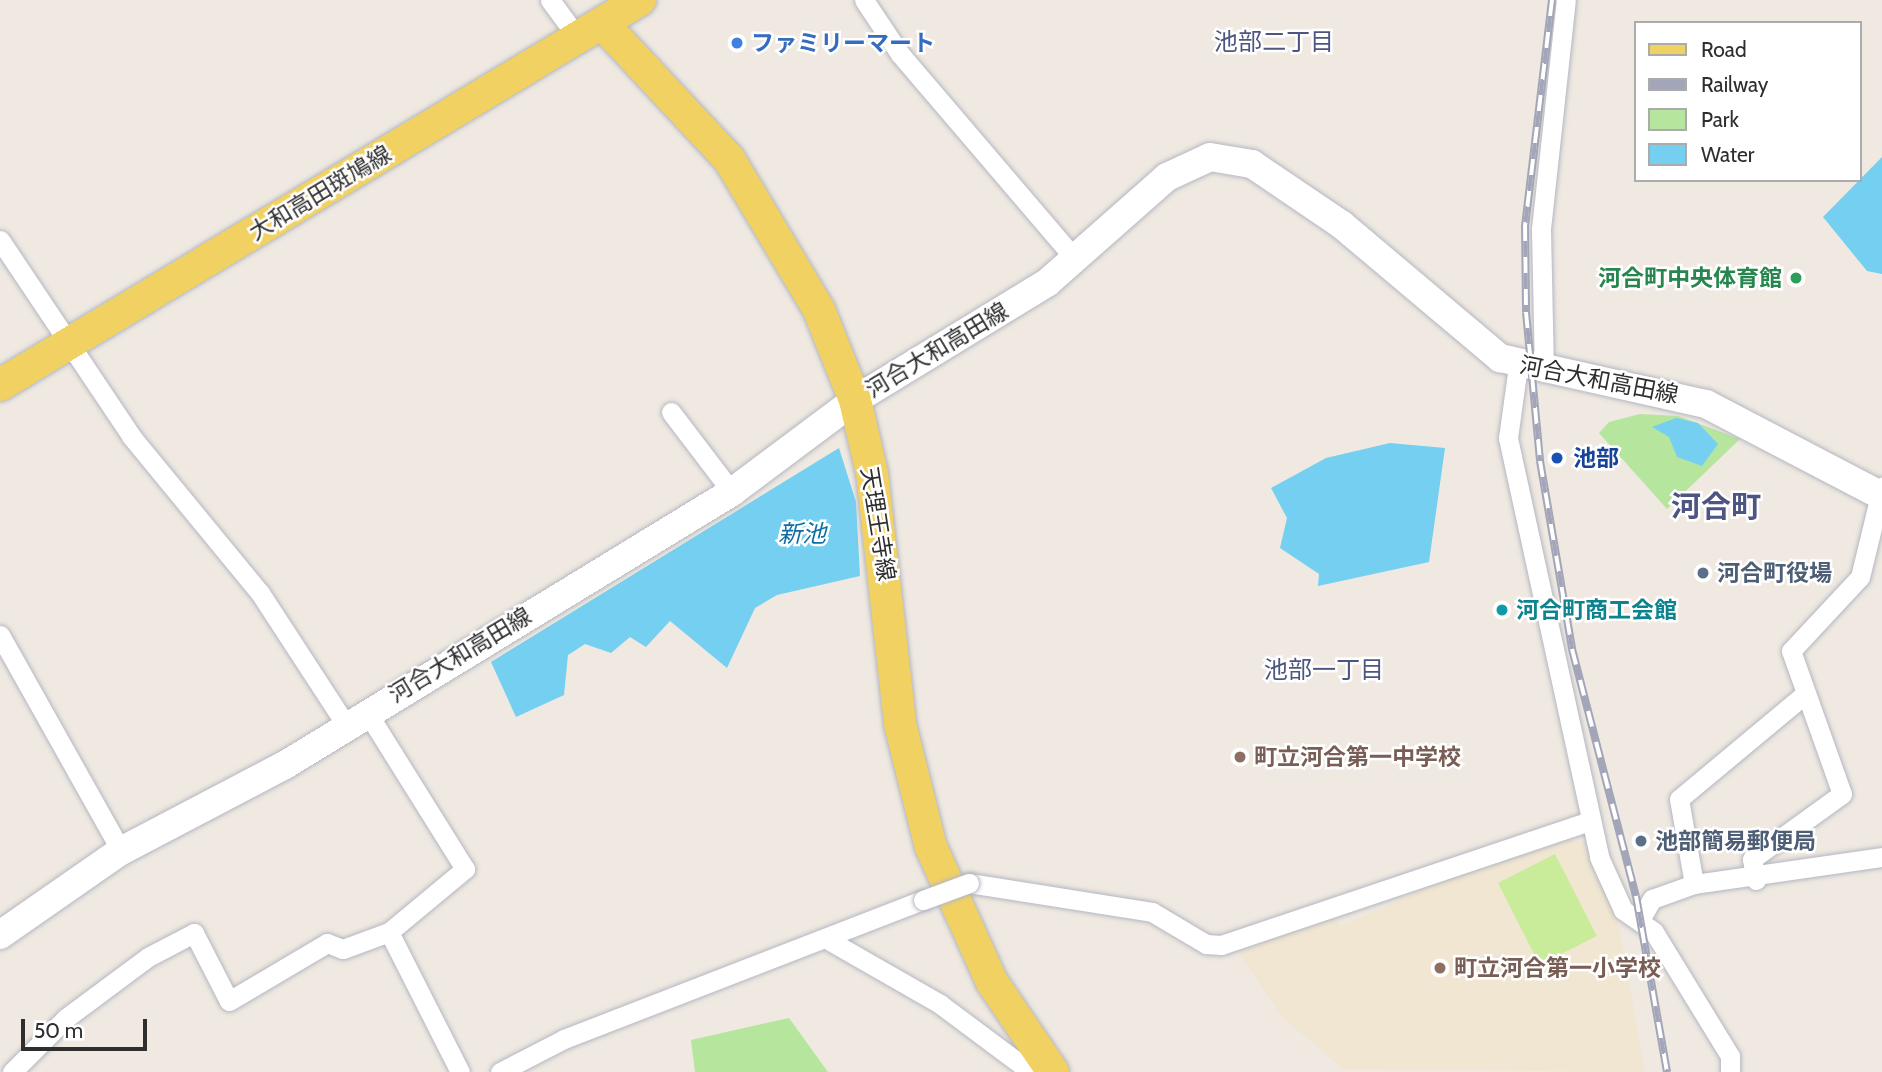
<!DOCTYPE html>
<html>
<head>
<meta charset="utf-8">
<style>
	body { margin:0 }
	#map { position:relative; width:1882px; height:1072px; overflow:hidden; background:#efe9e1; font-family:Cabin,"Noto Sans JP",sans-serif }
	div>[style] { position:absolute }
	.education>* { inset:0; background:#f0e6d1 }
	.green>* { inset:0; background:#b6e59e }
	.pitch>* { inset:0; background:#c9ec9a; transform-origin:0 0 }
	.water>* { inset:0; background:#75cff0 }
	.roads { filter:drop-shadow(0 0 2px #b4b7c1) drop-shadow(0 0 2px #b4b7c1) }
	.street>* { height:19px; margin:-9.5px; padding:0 9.5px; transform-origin:9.5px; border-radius:9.5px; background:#fff }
	.secondary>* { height:28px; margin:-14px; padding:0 14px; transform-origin:14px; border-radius:14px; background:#fff }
	.primary>* { height:32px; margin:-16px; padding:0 16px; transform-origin:16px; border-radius:16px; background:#f2d163 }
	.rail>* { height:8px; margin-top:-4px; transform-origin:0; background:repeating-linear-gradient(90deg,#fff 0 16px,#a3a6b8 0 32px); box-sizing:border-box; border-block:2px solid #a3a6b8 }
	.bridges { filter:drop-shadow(0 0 2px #b4b7c1) drop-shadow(0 0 2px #b4b7c1) }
	.street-bridge>* { height:19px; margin:-9.5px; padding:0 9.5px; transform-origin:9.5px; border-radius:9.5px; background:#fff }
	.dots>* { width:19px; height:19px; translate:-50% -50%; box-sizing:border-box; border:4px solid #fff; border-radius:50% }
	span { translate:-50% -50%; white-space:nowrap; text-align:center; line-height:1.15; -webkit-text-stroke:5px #fff; paint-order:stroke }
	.shop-label { font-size:23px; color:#366cbe; font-weight:700 }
	.left { translate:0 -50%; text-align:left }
	.street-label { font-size:23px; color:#2e2e2e }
	.leisure-label { font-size:23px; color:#27864d; font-weight:700 }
	.right { translate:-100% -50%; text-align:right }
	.transit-label { font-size:23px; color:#164399; font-weight:700 }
	.service-label { font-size:23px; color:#4e5e75; font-weight:700 }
	.culture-label { font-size:23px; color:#0d838f; font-weight:700 }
	.education-label { font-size:23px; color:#785e54; font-weight:700 }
	.neighbourhood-label { font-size:24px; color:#4d5680 }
	.water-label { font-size:24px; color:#0d6fa3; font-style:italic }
	.district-label { font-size:30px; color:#4d5680; font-weight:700 }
	.legend { position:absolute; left:1634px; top:21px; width:228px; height:161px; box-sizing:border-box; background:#fff; border:2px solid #ababab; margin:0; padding:9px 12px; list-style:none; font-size:21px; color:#2e2e2e }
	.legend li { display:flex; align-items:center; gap:14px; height:35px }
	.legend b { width:35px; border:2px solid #ababab }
	.scale { position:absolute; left:21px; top:1019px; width:126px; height:32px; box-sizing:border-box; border:4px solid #2e2e2e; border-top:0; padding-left:9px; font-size:21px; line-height:24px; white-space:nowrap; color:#2e2e2e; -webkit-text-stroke:5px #fff; paint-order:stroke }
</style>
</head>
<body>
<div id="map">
	<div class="education">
		<i style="clip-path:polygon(1569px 839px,1585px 843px,1618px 921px,1645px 1072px,1343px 1069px,1282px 1017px,1239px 953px,1332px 915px,1340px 926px,1485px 863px)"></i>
	</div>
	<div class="green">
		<i style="clip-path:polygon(1640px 414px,1678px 416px,1740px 439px,1667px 509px,1599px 433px,1609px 422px)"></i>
		<i style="clip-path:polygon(789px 1018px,828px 1072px,695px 1072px,691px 1040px)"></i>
	</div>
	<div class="pitch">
		<i style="left:1555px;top:854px;width:92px;height:64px;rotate:63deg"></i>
	</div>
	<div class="water">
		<i style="clip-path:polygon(1882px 157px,1882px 274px,1867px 271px,1823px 217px)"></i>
		<i style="clip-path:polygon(1676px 418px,1698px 423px,1718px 444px,1702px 466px,1677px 457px,1669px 437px,1652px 427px)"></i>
		<i style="clip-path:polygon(1390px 443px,1445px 448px,1429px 562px,1318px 586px,1319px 574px,1280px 548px,1287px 518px,1271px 488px,1326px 458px)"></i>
		<i style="clip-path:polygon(839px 448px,856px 502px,860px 576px,777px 595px,755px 608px,727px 668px,670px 621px,646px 647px,630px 637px,611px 653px,585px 644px,568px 655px,564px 695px,516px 717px,491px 662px)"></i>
	</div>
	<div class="roads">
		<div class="street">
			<i style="left:550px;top:0;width:47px;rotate:53.6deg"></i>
			<i style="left:864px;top:0;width:65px;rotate:56.3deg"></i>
			<i style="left:900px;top:54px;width:272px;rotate:49.5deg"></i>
			<i style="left:0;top:240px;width:236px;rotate:56.2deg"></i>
			<i style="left:131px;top:436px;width:203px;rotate:50.6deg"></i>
			<i style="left:260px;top:593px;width:158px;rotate:56.9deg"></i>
			<i style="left:1518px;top:366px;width:73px;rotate:97.9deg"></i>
			<i style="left:1508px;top:438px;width:429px;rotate:77.7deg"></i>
			<i style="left:1599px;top:857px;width:58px;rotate:65.6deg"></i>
			<i style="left:1623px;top:910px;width:38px;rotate:35deg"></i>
			<i style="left:1654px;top:932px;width:145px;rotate:58.5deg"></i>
			<i style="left:1730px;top:1056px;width:16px;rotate:90deg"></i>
			<i style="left:1544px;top:372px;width:143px;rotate:-91.2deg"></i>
			<i style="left:1541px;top:229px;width:230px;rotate:-83.8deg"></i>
			<i style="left:671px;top:412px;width:101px;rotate:52.7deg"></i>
			<i style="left:0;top:635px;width:248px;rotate:60.7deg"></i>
			<i style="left:1756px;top:880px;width:21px;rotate:-101deg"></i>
			<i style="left:1752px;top:859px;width:111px;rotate:-35.8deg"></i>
			<i style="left:1842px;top:794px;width:152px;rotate:-109.6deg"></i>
			<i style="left:1791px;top:651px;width:101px;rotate:-47deg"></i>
			<i style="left:1860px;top:577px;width:93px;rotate:-76.3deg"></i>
			<i style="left:969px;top:883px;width:185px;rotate:9deg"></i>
			<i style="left:1152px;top:912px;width:63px;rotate:30.7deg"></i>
			<i style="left:1206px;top:944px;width:15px;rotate:4deg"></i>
			<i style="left:1221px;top:945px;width:389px;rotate:-18.6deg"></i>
			<i style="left:1694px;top:884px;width:86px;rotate:-100deg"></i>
			<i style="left:1679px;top:799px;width:165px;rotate:-39.8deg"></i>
			<i style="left:1641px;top:918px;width:22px;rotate:-60deg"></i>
			<i style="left:1652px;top:899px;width:45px;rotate:-19.7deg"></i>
			<i style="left:1694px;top:884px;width:190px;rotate:-8.2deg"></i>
			<i style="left:389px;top:932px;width:157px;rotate:63.1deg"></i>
			<i style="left:830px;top:941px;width:127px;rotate:29.8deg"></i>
			<i style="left:940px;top:1004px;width:114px;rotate:36.8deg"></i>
			<i style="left:12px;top:1072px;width:76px;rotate:-45deg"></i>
			<i style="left:66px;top:1018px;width:102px;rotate:-36.6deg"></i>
			<i style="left:148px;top:957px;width:52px;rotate:-27.6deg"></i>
			<i style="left:194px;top:933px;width:76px;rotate:62.8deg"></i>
			<i style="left:229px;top:1001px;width:114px;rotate:-30.6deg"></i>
			<i style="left:327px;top:943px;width:17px;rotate:21deg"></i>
			<i style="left:343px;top:949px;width:49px;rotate:-20.3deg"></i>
			<i style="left:389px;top:932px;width:99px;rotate:-39.7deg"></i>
			<i style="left:465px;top:869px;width:185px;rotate:-122deg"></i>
			<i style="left:500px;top:1072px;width:72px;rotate:-27.3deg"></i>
			<i style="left:564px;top:1039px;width:385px;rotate:-21.2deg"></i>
		</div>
		<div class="secondary">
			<i style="left:0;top:935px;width:147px;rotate:-34.8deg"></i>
			<i style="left:121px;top:851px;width:185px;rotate:-27.7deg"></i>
			<i style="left:285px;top:765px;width:524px;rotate:-31.41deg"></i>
			<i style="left:732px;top:492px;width:154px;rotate:-36.8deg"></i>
			<i style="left:855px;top:400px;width:226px;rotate:-31.4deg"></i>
			<i style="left:1048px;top:282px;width:159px;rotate:-41.4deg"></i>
			<i style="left:1167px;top:177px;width:47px;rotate:-24.9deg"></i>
			<i style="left:1210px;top:157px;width:43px;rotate:9.5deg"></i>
			<i style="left:1252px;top:164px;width:109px;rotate:34.1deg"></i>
			<i style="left:1342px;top:225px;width:207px;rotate:40.1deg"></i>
			<i style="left:1500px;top:358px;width:211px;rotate:12.6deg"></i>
			<i style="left:1706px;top:404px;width:199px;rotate:27.6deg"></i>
		</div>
		<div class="primary">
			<i style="left:602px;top:23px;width:186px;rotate:47deg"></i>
			<i style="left:729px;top:159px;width:176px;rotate:59.2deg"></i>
			<i style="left:819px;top:310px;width:97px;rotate:68.2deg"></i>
			<i style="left:855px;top:400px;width:75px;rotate:76.9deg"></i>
			<i style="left:872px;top:473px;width:253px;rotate:83.6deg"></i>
			<i style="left:900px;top:724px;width:127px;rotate:75.9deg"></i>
			<i style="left:931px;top:847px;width:148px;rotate:65.7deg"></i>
			<i style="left:992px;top:982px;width:109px;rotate:55.9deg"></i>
			<i style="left:0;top:385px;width:747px;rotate:-31.03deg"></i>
		</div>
	</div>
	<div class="rail">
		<i style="left:1552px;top:0;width:227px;rotate:96.8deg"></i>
		<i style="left:1525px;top:225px;width:87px;rotate:89.3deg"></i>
		<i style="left:1526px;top:312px;width:150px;rotate:84.6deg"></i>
		<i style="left:1540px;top:461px;width:191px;rotate:80.3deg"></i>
		<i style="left:1572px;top:649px;width:255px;rotate:75.5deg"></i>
		<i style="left:1636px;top:896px;width:179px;rotate:80deg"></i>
	</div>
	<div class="bridges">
		<div class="street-bridge">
			<i style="left:923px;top:900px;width:49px;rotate:-20.3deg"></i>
		</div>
	</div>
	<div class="dots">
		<i style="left:737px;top:43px;background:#3f7fe0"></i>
		<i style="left:1796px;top:278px;background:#2e9e5b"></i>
		<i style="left:1557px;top:458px;background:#1a4fb4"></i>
		<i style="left:1703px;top:573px;background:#5c6f8a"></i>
		<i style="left:1502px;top:610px;background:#0f9aa8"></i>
		<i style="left:1240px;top:757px;background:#8d6e63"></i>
		<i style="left:1641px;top:841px;background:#5c6f8a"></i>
		<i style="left:1440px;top:968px;background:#8d6e63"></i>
	</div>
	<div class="shop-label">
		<span class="left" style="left:751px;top:43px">ファミリーマート</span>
	</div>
	<div class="street-label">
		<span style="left:320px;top:193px;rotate:-31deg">大和高田斑鳩線</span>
		<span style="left:937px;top:350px;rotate:-31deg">河合大和高田線</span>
		<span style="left:1599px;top:380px;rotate:11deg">河合大和高田線</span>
		<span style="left:878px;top:524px;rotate:81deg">天理王寺線</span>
		<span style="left:460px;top:655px;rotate:-31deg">河合大和高田線</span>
	</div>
	<div class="leisure-label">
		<span class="right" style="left:1782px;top:278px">河合町中央体育館</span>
	</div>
	<div class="transit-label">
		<span class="left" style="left:1573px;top:458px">池部</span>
	</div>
	<div class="service-label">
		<span class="left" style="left:1717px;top:573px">河合町役場</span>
		<span class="left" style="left:1655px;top:841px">池部簡易郵便局</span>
	</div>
	<div class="culture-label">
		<span class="left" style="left:1516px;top:610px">河合町商工会館</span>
	</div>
	<div class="education-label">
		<span class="left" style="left:1254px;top:757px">町立河合第一中学校</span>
		<span class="left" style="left:1454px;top:968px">町立河合第一小学校</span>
	</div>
	<div class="neighbourhood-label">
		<span style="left:1274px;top:42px">池部二丁目</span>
		<span style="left:1324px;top:670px">池部一丁目</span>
	</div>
	<div class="water-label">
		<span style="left:802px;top:534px">新池</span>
	</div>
	<div class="district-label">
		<span style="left:1716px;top:507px">河合町</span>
	</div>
	<ul class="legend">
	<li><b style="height:9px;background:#f2d163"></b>Road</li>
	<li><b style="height:9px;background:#a3a6b8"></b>Railway</li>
	<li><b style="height:19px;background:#b6e59e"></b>Park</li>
	<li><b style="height:19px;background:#75cff0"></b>Water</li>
	</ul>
	<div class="scale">50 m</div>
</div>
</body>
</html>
